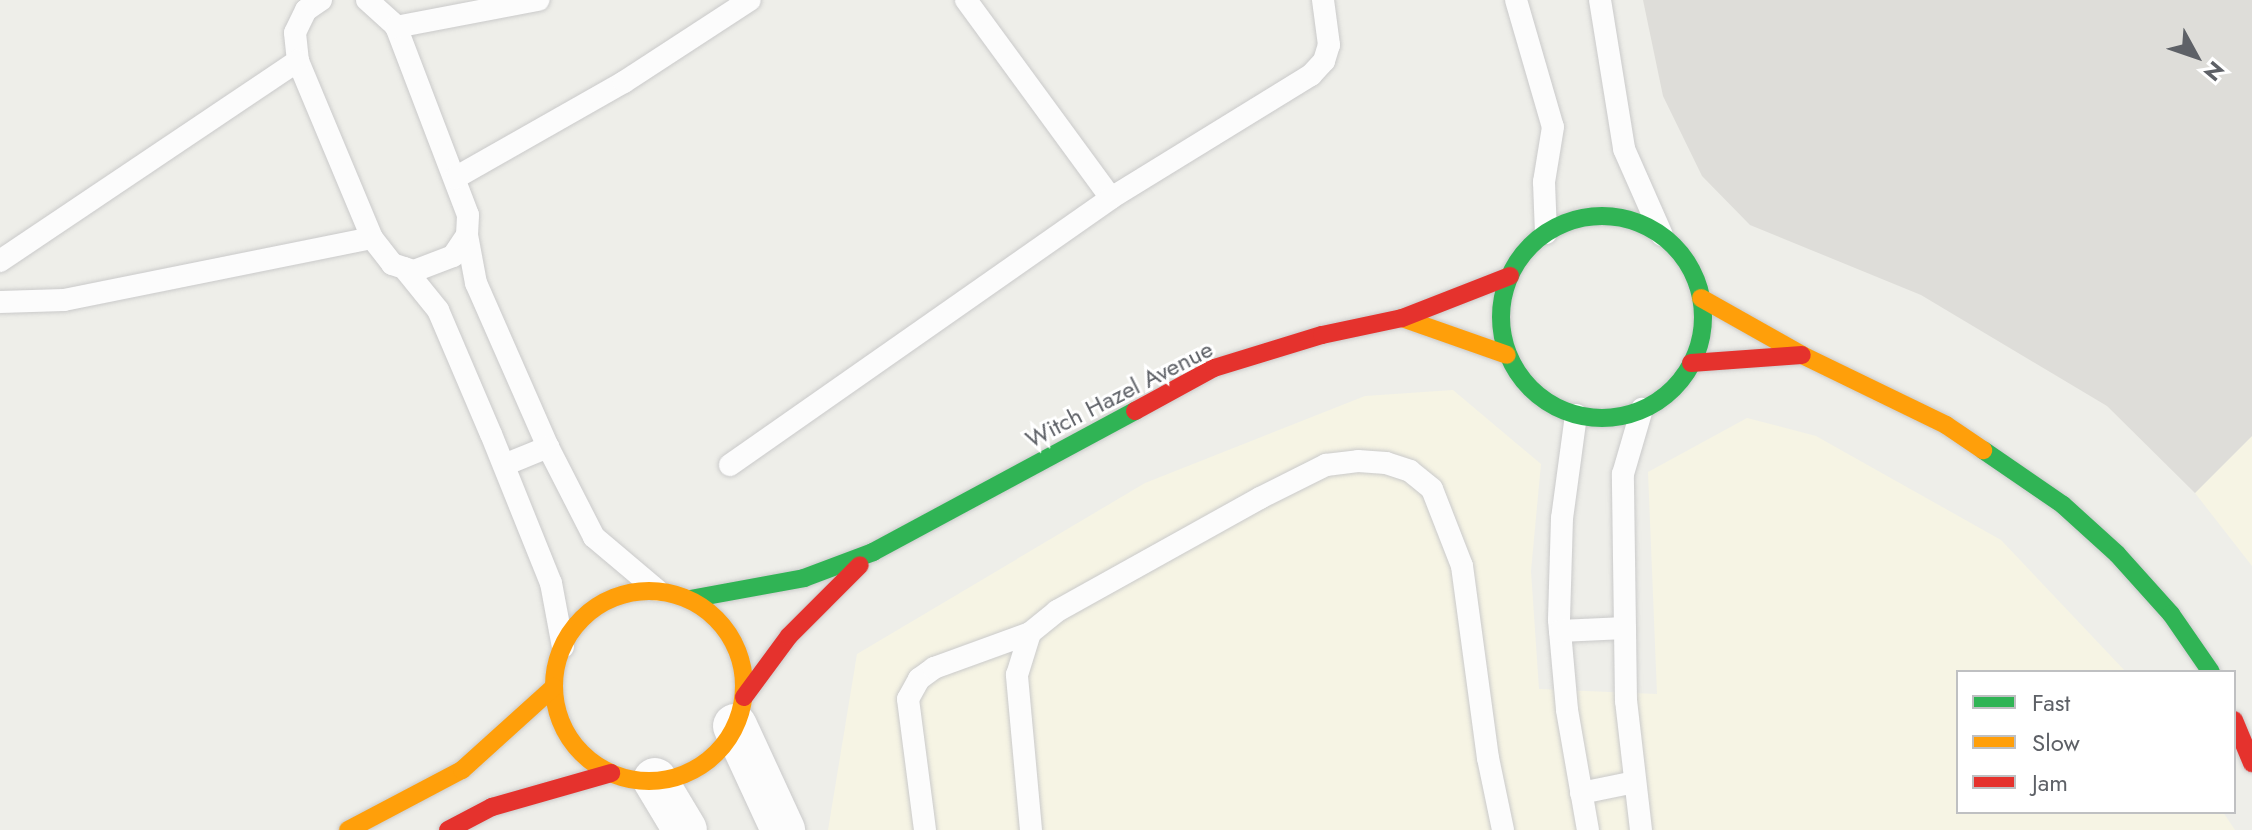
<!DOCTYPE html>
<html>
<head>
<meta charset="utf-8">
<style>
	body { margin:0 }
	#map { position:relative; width:2252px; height:830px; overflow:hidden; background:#eeeee9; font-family:Jost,sans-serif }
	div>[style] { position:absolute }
	.commercial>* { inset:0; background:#f6f4e4 }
	.industrial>* { inset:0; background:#deddd9 }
	.roads { filter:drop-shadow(0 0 2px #cacaca) drop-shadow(0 0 2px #cacaca) }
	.lane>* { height:22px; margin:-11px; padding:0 11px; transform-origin:11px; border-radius:11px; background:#fcfcfc }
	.street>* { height:44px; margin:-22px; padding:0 22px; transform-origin:22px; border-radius:22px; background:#fcfcfc }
	.fast>* { height:18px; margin:-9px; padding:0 9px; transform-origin:9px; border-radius:9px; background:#30b455 }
	.fast>.ring { margin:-9px; padding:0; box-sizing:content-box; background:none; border:18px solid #30b455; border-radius:50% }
	.slow>* { height:18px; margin:-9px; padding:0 9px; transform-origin:9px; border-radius:9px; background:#ff9f0a }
	.slow>.ring { margin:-9px; padding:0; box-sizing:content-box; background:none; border:18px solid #ff9f0a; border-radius:50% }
	.jam>* { height:18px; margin:-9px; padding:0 9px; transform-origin:9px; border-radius:9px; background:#e5322d }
	span { translate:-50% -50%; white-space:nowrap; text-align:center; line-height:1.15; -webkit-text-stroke:6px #fff; paint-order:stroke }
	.street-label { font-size:24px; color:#5e6167 }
	.legend { position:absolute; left:1956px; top:670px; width:280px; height:144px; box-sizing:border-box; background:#fff; border:2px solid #bfc0c2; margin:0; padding:10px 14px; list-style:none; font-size:24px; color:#5e6167 }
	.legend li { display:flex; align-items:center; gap:16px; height:40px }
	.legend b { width:40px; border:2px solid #bfc0c2 }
	.north { position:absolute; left:2156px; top:16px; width:80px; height:80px; -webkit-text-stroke:6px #fff; paint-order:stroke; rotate:130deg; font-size:22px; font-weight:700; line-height:32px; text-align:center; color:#5e6167 }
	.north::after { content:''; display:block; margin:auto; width:28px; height:36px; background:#5e6167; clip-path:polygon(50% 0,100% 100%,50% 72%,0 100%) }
</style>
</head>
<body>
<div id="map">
	<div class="commercial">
		<i style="clip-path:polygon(1453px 390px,1541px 464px,1531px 571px,1539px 689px,1657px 694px,1648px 472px,1747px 418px,1816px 436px,2001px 540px,2126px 672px,1958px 672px,1958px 812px,2223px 812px,2235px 830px,828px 830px,857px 654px,1145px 483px,1365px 396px)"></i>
		<i style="clip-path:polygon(2252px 436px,2252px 566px,2195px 493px)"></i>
	</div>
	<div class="industrial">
		<i style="clip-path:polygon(1643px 0,2252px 0,2252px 436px,2195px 493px,2107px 406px,1921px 295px,1750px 225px,1702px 176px,1663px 96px)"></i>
	</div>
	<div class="roads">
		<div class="lane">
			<i style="left:321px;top:0;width:18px;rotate:146deg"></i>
			<i style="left:306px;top:10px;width:25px;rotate:116deg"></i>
			<i style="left:295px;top:33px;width:28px;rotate:84deg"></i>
			<i style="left:298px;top:61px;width:192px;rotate:67.3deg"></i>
			<i style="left:372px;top:238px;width:33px;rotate:52deg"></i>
			<i style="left:392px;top:264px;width:23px;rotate:18deg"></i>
			<i style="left:414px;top:271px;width:42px;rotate:-21deg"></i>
			<i style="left:453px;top:256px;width:25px;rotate:-56deg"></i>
			<i style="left:467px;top:235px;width:20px;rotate:-87deg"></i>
			<i style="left:468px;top:215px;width:202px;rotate:-110.9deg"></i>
			<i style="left:396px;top:26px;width:39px;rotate:-138deg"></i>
			<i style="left:966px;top:0;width:245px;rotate:53.8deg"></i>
			<i style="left:1516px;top:0;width:132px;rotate:73.8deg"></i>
			<i style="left:1553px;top:127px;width:56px;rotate:99.3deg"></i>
			<i style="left:1544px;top:182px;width:51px;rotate:87.8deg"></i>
			<i style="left:1600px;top:0;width:151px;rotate:80.8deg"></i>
			<i style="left:1624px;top:149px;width:94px;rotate:66.2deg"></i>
			<i style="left:396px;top:27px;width:145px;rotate:-10.8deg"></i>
			<i style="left:455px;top:178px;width:194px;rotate:-29.6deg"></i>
			<i style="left:624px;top:82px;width:150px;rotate:-33.1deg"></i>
			<i style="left:467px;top:235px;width:49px;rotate:79.4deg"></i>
			<i style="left:476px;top:283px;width:179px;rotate:66.3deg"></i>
			<i style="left:548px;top:447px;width:101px;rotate:62.9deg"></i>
			<i style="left:594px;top:537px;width:82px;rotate:40.1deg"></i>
			<i style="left:0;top:261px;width:359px;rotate:-33.9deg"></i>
			<i style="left:404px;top:268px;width:54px;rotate:51deg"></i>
			<i style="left:438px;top:310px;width:135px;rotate:66.9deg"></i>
			<i style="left:491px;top:434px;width:161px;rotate:68.1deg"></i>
			<i style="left:551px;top:583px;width:65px;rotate:79.4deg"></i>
			<i style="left:0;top:302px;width:64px;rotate:-1.8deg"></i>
			<i style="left:64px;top:300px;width:314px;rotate:-11.4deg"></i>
			<i style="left:1576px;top:415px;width:104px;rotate:97.7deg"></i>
			<i style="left:1562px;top:518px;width:102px;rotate:91.7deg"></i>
			<i style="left:1559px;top:620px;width:90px;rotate:84.9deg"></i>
			<i style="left:1567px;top:710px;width:122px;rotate:80.1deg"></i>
			<i style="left:504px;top:465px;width:48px;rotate:-22.2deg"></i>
			<i style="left:730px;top:465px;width:465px;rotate:-35deg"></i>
			<i style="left:1111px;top:198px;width:235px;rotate:-31.6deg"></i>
			<i style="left:1311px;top:75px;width:19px;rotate:-47deg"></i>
			<i style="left:1324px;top:61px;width:17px;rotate:-73deg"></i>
			<i style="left:1329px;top:45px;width:45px;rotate:-97.6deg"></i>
			<i style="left:1560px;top:631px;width:65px;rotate:-2.6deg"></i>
			<i style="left:1581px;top:793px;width:55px;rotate:-11.5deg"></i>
			<i style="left:925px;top:830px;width:132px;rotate:-97.4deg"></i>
			<i style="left:908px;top:699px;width:23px;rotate:-61deg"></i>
			<i style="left:919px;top:679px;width:19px;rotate:-36deg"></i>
			<i style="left:934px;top:668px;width:102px;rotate:-20deg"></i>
			<i style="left:1031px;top:830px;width:156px;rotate:-95.2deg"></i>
			<i style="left:1017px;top:675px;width:44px;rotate:-72.8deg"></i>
			<i style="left:1030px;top:633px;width:35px;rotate:-39deg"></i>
			<i style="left:1057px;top:611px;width:232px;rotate:-29.1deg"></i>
			<i style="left:1260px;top:498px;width:74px;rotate:-26.6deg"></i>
			<i style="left:1326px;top:465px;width:32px;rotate:-7deg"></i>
			<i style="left:1358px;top:461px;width:28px;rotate:4deg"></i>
			<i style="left:1386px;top:463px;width:25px;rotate:18deg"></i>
			<i style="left:1410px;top:471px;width:28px;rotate:39deg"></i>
			<i style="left:1432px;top:489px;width:83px;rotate:68.7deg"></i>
			<i style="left:1462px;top:566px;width:194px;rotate:82.3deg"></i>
			<i style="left:1488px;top:758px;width:74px;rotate:78.2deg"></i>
			<i style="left:1641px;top:830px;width:130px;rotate:-96.6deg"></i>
			<i style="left:1626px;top:701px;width:227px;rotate:-90.8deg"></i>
			<i style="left:1623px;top:474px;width:68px;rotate:-73.7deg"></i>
		</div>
		<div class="street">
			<i style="left:735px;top:726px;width:115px;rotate:65.2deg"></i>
			<i style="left:655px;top:780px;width:58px;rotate:59deg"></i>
		</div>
		<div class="fast">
			<i class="ring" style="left:1501px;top:216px;width:184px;height:184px"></i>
			<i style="left:1983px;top:450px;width:97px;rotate:34.5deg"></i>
			<i style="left:2063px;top:505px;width:73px;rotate:42.2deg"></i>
			<i style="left:2117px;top:554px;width:81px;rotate:48deg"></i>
			<i style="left:2171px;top:614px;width:70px;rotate:55.4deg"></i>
			<i style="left:690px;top:599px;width:116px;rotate:-10.4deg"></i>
			<i style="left:804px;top:578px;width:74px;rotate:-20.6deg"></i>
			<i style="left:873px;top:552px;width:298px;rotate:-28.3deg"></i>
		</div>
		<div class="slow">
			<i style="left:1701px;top:298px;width:116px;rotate:29.4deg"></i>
			<i style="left:1802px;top:355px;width:160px;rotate:25.9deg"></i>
			<i style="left:1946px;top:425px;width:45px;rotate:34deg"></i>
			<i style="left:1402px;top:318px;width:111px;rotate:19.4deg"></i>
			<i class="ring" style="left:554px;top:591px;width:172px;height:172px"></i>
			<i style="left:348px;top:830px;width:129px;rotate:-27.8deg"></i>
			<i style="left:462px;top:770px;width:124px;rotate:-42.1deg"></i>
		</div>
		<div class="jam">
			<i style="left:1691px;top:363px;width:111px;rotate:-4.1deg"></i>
			<i style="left:1135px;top:411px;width:90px;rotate:-28.6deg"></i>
			<i style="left:1214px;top:368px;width:113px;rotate:-17deg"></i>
			<i style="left:1322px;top:335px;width:82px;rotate:-12deg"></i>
			<i style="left:1402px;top:318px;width:116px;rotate:-21.3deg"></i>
			<i style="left:744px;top:697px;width:76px;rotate:-53.6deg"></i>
			<i style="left:789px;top:636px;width:100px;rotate:-45deg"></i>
			<i style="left:2234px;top:720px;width:47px;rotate:67.3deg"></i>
			<i style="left:448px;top:830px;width:50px;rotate:-27.6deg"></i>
			<i style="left:492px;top:807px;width:124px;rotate:-15.9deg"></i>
		</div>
	</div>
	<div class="street-label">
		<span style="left:1119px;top:394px;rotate:-27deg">Witch Hazel Avenue</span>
	</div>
	<ul class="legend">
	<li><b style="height:10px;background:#30b455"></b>Fast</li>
	<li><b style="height:10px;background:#ff9f0a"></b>Slow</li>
	<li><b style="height:10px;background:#e5322d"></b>Jam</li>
	</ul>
	<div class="north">N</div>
</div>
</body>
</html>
